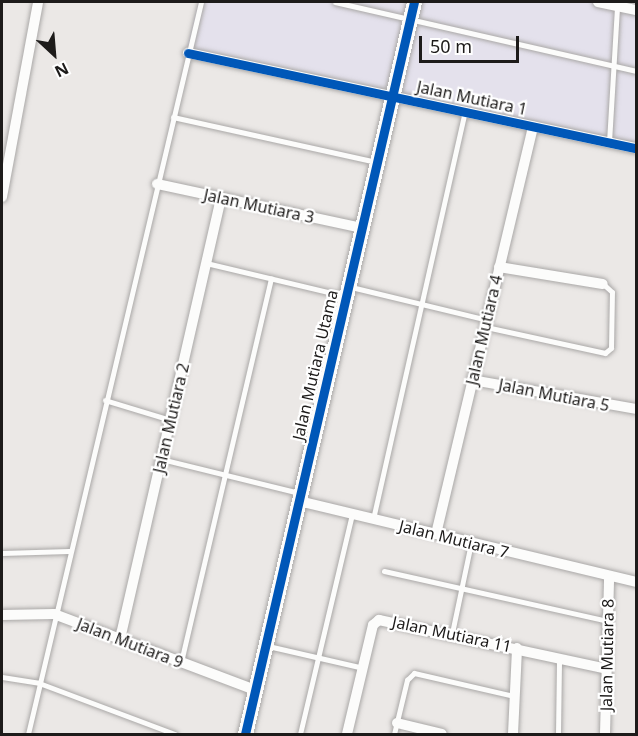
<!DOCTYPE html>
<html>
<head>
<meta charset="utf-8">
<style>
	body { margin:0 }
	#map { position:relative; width:638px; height:736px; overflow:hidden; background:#ebe8e6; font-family:"Noto Sans",sans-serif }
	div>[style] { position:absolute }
	.commercial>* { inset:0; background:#e4e1ec }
	.roads { filter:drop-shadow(0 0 2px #aaa8a7) drop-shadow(0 0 2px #aaa8a7) }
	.lane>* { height:5px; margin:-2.5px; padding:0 2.5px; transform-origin:2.5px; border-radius:2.5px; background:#fcfcfb }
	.street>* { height:10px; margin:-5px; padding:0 5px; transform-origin:5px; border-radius:5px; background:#fcfcfb }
	.secondary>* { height:15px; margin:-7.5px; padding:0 7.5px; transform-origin:7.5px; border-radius:7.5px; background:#fcfcfb }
	.cycleway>* { height:9px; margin:-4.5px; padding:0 4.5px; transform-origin:4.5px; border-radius:4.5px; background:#0057b8 }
	span { translate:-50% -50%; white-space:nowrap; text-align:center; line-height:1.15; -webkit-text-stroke:4.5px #fff; paint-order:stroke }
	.street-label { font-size:16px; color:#1d1b1a }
	.frame { position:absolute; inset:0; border:3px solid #1d1b1a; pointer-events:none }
	.north { position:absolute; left:24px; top:24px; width:60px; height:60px; -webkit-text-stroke:4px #fff; paint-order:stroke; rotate:154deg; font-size:16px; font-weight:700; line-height:24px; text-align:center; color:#1d1b1a }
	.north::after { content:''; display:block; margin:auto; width:21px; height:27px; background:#1d1b1a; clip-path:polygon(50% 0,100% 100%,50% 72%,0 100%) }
	.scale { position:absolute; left:419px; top:36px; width:100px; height:27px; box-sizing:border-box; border:3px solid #1d1b1a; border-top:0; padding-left:8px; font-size:18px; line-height:21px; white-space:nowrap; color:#1d1b1a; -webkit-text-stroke:4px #fff; paint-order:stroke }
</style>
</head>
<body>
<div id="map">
	<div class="commercial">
		<i style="clip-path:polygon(198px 2px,619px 2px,636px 6px,636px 153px,184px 57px)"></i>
	</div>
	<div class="roads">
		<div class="lane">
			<i style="left:335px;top:2px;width:309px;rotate:12.9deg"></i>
			<i style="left:173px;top:117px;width:208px;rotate:12.5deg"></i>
			<i style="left:609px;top:142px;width:136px;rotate:-86.6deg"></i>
			<i style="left:206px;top:263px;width:142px;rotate:13.4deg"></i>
			<i style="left:351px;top:287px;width:140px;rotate:13.6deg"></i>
			<i style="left:486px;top:327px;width:122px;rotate:12.3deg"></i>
			<i style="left:605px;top:353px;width:8px;rotate:-40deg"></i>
			<i style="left:611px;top:348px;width:56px;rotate:-89deg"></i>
			<i style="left:612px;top:292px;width:12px;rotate:-138deg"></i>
			<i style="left:105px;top:400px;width:69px;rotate:16.9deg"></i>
			<i style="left:161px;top:459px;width:142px;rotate:13.8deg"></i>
			<i style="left:373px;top:519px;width:417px;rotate:-77.3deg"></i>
			<i style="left:2px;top:553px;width:67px;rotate:-1.7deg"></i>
			<i style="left:384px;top:571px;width:230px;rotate:12.6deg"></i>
			<i style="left:452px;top:633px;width:92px;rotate:-78.1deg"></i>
			<i style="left:268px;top:646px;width:98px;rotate:13deg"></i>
			<i style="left:181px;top:662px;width:394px;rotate:-76.8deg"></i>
			<i style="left:2px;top:677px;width:37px;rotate:9deg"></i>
			<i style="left:39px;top:683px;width:145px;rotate:20.6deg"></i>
			<i style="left:28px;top:734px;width:752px;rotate:-76.7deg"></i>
			<i style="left:300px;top:734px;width:226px;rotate:-76.7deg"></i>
			<i style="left:394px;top:734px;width:56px;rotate:-76.5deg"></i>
			<i style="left:407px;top:680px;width:10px;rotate:-45deg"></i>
			<i style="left:414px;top:673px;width:103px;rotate:13deg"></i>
			<i style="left:558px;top:734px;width:75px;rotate:-89.2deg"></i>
		</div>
		<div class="street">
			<i style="left:598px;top:2px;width:39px;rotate:12deg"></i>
			<i style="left:188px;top:53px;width:458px;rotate:12deg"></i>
			<i style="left:157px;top:184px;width:210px;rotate:12.1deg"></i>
			<i style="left:2px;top:197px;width:198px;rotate:-79.5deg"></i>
			<i style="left:499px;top:267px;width:105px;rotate:9.3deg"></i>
			<i style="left:472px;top:380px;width:167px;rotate:10deg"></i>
			<i style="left:299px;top:501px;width:347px;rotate:13.5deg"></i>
			<i style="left:436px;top:534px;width:419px;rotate:-76.6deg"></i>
			<i style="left:2px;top:615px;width:52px;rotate:-1.1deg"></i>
			<i style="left:54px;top:614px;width:215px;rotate:20.7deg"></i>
			<i style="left:120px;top:639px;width:452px;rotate:-77.1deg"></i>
			<i style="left:397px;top:723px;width:46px;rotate:13.7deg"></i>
			<i style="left:347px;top:734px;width:112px;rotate:-76.6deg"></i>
			<i style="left:373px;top:625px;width:8px;rotate:-40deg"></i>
			<i style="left:379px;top:620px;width:233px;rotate:12.1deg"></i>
			<i style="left:513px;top:734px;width:86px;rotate:-87.3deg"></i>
			<i style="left:605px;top:734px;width:158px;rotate:-88.5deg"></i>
		</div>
		<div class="secondary">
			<i style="left:245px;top:734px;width:751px;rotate:-77deg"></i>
		</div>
	</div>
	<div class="cycleway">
		<i style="left:188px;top:53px;width:458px;rotate:12deg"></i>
		<i style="left:245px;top:734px;width:751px;rotate:-77deg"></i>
	</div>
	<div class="street-label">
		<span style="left:472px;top:98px;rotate:12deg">Jalan Mutiara 1</span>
		<span style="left:259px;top:206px;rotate:12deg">Jalan Mutiara 3</span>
		<span style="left:484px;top:330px;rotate:-77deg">Jalan Mutiara 4</span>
		<span style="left:315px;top:365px;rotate:-77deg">Jalan Mutiara Utama</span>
		<span style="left:554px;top:395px;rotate:11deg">Jalan Mutiara 5</span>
		<span style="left:171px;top:418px;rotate:-77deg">Jalan Mutiara 2</span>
		<span style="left:454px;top:539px;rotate:14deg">Jalan Mutiara 7</span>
		<span style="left:452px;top:634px;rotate:12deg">Jalan Mutiara 11</span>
		<span style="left:130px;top:643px;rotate:21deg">Jalan Mutiara 9</span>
		<span style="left:607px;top:655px;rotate:-89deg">Jalan Mutiara 8</span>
	</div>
	<div class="frame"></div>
	<div class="north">N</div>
	<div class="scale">50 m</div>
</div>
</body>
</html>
